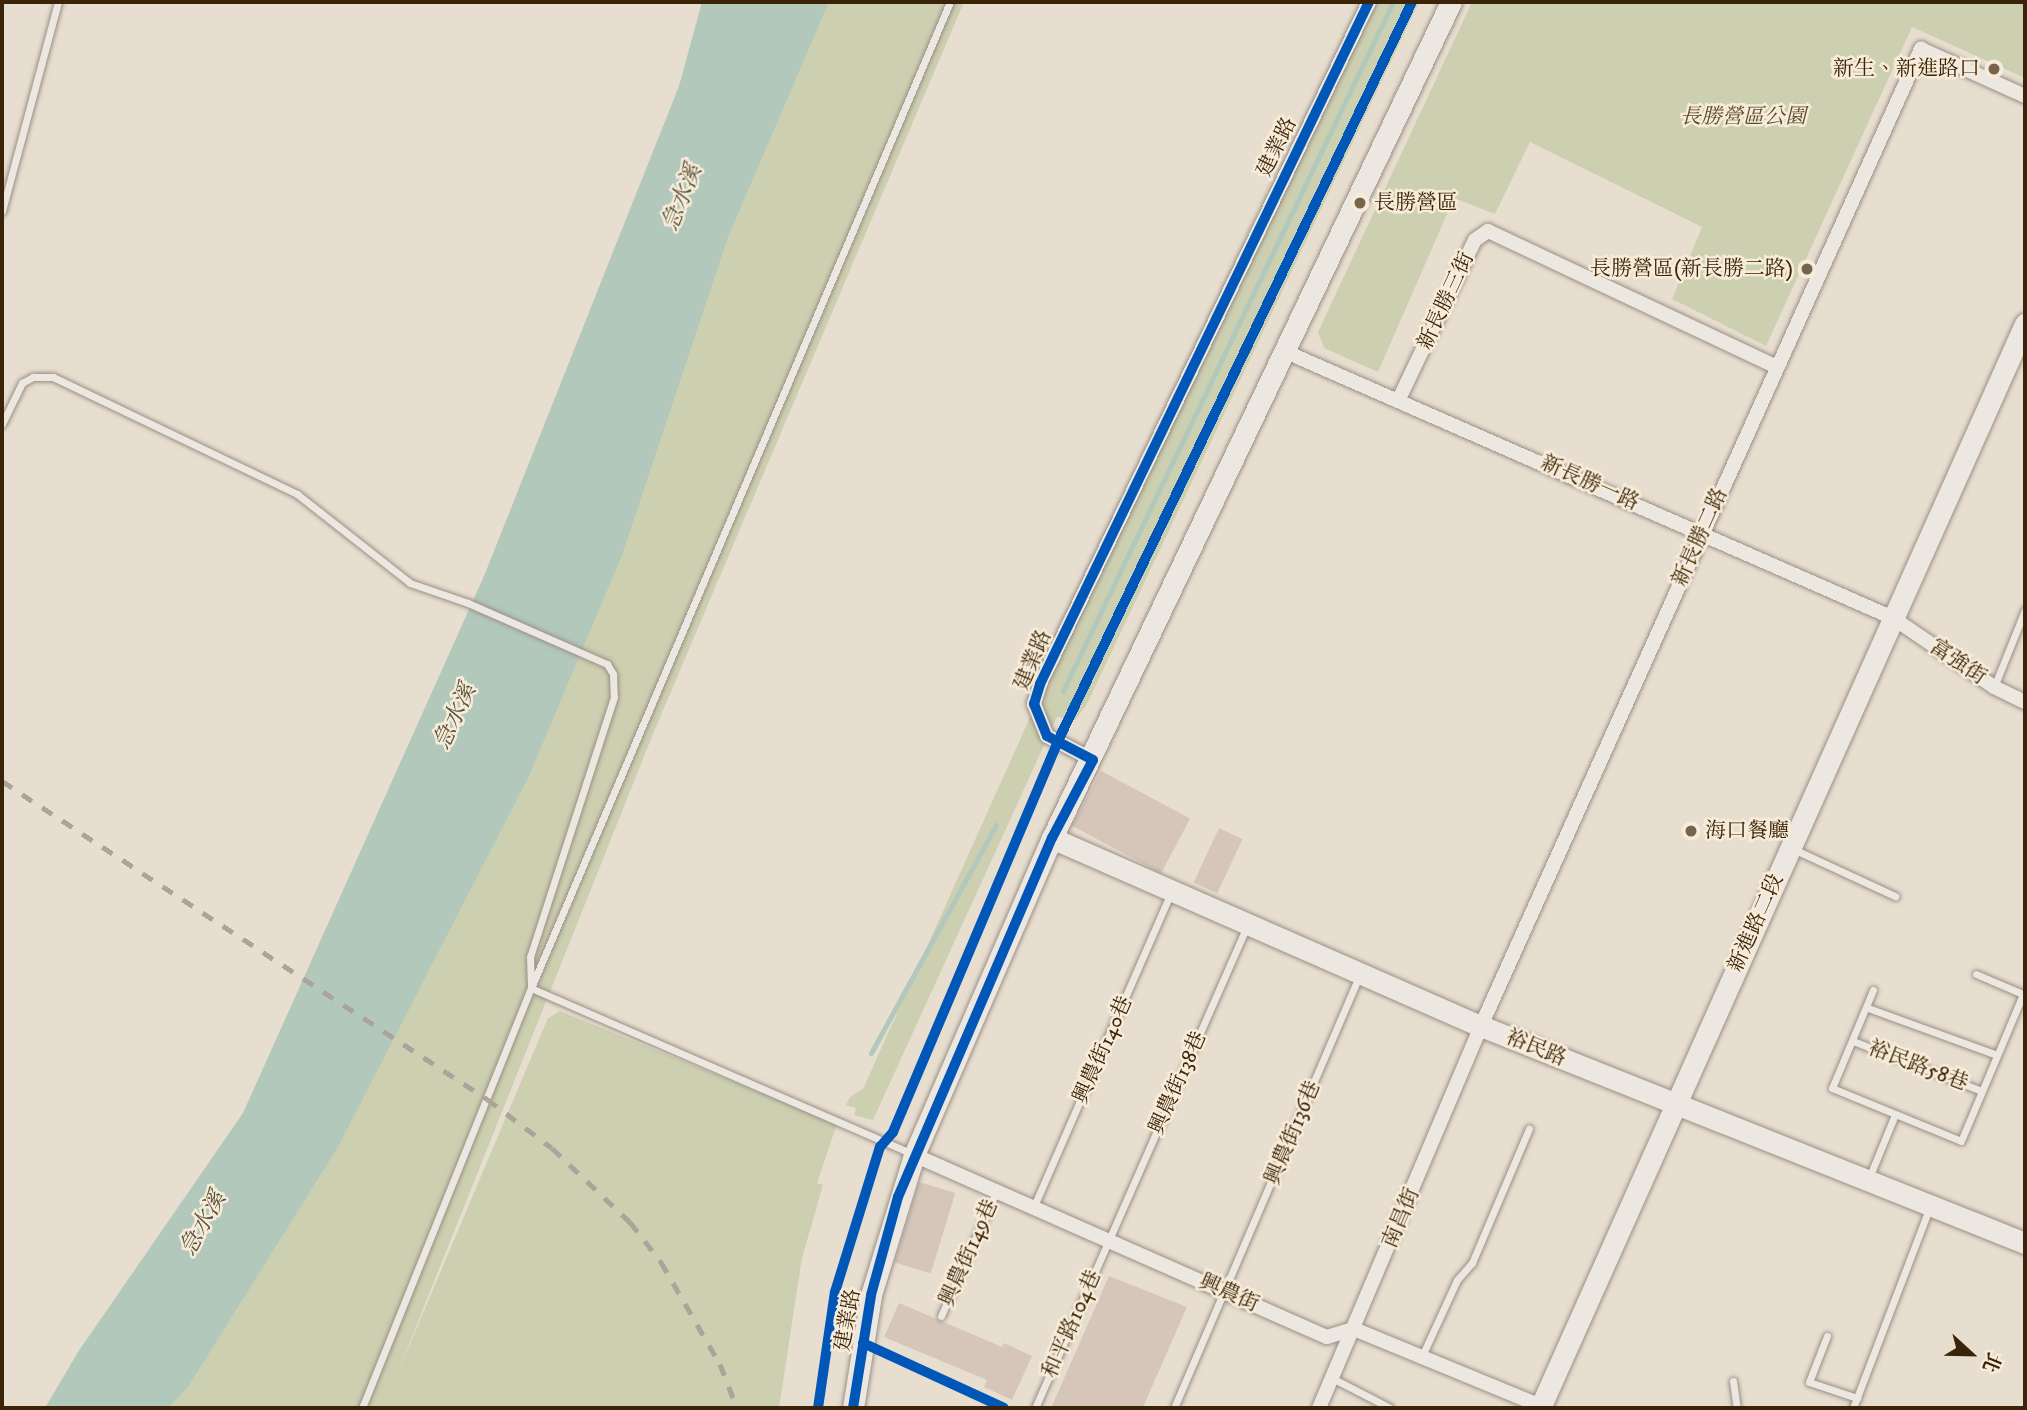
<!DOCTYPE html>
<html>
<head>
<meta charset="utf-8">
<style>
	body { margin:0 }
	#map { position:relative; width:2027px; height:1410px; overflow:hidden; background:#e8ded0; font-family:"IM FELL DW Pica","Noto Serif TC",serif }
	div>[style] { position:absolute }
	.green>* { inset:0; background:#ccd0b1 }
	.water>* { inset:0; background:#b2c8bb }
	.stream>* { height:5px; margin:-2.5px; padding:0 2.5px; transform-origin:2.5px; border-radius:2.5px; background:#b2c8bb }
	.building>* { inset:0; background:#d5c6b9; transform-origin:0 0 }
	.roads { filter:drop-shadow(0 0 2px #999085) drop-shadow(0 0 2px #999085) }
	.lane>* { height:7px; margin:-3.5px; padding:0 3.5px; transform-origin:3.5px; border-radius:3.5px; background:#ece7e0 }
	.street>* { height:14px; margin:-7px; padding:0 7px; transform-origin:7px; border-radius:7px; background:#ece7e0 }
	.secondary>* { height:21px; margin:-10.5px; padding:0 10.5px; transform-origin:10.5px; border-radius:10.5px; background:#ece7e0 }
	.rail>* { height:5px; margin-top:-2.5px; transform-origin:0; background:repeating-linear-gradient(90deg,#aaa49b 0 12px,transparent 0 24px) }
	.cycleway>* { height:10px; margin:-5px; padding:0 5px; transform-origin:5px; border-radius:5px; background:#0057b8 }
	.dots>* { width:19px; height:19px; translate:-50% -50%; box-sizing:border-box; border:4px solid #f7ecd9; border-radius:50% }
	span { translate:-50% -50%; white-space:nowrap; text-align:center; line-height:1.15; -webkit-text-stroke:5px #f7ecd9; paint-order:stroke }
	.poi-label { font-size:21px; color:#3b2307 }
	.right { translate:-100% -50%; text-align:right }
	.left { translate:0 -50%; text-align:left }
	.park-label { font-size:21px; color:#5a4b2b; font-style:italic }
	.street-label { font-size:21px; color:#3b2307 }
	.water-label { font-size:23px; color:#58523a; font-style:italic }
	.frame { position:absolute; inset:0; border:4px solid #3b2307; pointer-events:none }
	.north { position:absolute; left:1936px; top:1319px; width:70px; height:70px; -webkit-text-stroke:5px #f7ecd9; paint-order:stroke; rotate:112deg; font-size:19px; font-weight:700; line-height:28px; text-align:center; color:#3b2307 }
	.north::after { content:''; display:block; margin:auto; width:24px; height:32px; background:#3b2307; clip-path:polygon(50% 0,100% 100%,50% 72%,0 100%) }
</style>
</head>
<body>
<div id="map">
	<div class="green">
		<i style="clip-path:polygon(817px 2px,964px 2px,653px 734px,398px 1372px,548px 1018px,560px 1011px,837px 1124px,817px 1183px,823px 1185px,802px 1258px,779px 1408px,148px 1408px)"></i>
		<i style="clip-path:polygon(1371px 2px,1419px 2px,1086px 706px,1075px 720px,1057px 717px,873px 1120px,854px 1115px,856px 1108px,846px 1105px,850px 1097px,863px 1089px,1045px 684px)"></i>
		<i style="clip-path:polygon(1472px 2px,2025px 2px,2025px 78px,1912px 27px,1766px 346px,1672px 299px,1702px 227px,1530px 142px,1495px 214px,1454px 198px,1378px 372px,1324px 348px,1318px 332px)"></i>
	</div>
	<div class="water">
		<i style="clip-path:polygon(702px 2px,829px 2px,728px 237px,622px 555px,529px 776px,338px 1147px,188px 1387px,168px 1408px,45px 1408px,78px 1352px,243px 1113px,484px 576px,679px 86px)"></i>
	</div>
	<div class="stream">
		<i style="left:1063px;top:691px;width:764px;rotate:-64.41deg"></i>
		<i style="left:871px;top:1053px;width:260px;rotate:-61.3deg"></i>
	</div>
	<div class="building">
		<i style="left:1101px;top:771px;width:101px;height:62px;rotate:28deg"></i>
		<i style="left:1219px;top:828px;width:26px;height:60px;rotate:25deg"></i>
		<i style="left:919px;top:1182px;width:38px;height:84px;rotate:17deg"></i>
		<i style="clip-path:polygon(1109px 1276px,1187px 1307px,1147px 1398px,1143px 1408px,1051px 1408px)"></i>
		<i style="clip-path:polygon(899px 1303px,1002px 1347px,1004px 1343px,1032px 1356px,1012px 1400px,984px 1387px,987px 1380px,884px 1337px)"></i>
	</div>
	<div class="roads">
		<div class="lane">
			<i style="left:2px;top:211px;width:216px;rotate:-75deg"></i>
			<i style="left:2px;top:424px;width:46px;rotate:-64deg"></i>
			<i style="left:22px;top:383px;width:13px;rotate:-29deg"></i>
			<i style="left:33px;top:377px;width:20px"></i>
			<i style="left:53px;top:377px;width:271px;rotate:25.6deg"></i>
			<i style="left:297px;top:494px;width:144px;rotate:38.2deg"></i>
			<i style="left:410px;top:583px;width:61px;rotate:19deg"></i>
			<i style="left:468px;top:603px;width:152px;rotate:23.7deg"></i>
			<i style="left:607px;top:664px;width:12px;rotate:59deg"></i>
			<i style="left:613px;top:674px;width:23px;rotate:88deg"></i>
			<i style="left:614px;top:697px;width:273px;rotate:107.9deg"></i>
			<i style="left:530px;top:957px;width:31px;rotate:88deg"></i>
			<i style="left:531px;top:988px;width:414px;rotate:23.5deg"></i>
			<i style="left:1994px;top:687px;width:83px;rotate:-68.1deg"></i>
			<i style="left:1791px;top:848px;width:115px;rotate:24.8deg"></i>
			<i style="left:1976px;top:974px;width:53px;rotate:23.2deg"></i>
			<i style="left:1873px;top:990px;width:106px;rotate:112.7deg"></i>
			<i style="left:1832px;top:1088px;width:139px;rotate:22.3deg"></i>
			<i style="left:1961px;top:1141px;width:160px;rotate:-67.1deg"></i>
			<i style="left:1868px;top:1008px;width:137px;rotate:20deg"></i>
			<i style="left:1853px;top:1041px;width:138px;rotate:21.2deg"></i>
			<i style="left:1869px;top:1178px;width:66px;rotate:-67.7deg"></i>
			<i style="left:1034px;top:1206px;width:342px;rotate:-66.4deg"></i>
			<i style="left:941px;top:1316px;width:136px;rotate:-66.1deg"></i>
			<i style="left:1827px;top:1336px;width:49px;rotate:111.4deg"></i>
			<i style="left:1809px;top:1382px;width:51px;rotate:18.4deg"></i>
			<i style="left:1422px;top:1356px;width:84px;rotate:-65.3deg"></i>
			<i style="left:1457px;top:1280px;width:23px;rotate:-49deg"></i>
			<i style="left:1472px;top:1263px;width:146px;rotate:-67deg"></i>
			<i style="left:1332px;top:1378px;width:65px;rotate:27.3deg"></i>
			<i style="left:1733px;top:1381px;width:27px;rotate:82deg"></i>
			<i style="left:362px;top:1408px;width:453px;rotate:-68.1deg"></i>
			<i style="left:531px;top:988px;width:1071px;rotate:-66.98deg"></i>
			<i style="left:1035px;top:1408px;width:527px;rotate:-66.26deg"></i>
			<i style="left:1174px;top:1408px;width:471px;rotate:-66.8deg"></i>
			<i style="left:1853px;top:1408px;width:216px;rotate:-69.1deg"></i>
		</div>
		<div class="street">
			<i style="left:1286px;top:352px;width:663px;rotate:23.66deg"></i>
			<i style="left:1893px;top:618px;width:122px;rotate:34.3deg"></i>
			<i style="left:1994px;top:687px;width:34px;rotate:26deg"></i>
			<i style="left:1399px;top:399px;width:176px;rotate:-64.5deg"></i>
			<i style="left:1475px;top:240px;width:16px;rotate:-35deg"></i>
			<i style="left:1488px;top:231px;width:319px;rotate:25.2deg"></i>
			<i style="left:1093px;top:760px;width:52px;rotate:-152.4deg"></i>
			<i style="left:1047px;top:736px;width:35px;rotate:-112deg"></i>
			<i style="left:1034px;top:704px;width:21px;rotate:-73deg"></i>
			<i style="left:1040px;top:684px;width:757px;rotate:-64.25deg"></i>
			<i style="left:914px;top:1155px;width:451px;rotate:23.8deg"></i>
			<i style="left:1327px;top:1337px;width:28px;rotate:-17deg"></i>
			<i style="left:1354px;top:1329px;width:208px;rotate:22.4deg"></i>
			<i style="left:1319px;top:1408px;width:415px;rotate:-67deg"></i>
			<i style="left:1481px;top:1026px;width:1072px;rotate:-65.76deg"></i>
			<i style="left:1921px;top:49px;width:114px;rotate:24.3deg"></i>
		</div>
		<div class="secondary">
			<i style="left:1052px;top:838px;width:468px;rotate:23.7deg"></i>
			<i style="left:1481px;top:1026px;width:586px;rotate:21.75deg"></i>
			<i style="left:853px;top:1408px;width:114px;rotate:-80.9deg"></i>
			<i style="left:871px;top:1295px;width:146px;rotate:-72.9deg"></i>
			<i style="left:914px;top:1155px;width:346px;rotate:-66.5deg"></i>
			<i style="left:1052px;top:838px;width:926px;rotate:-64.49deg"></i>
			<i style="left:1540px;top:1408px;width:1188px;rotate:-65.9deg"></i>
		</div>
	</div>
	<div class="rail">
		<i style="left:2px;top:781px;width:580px;rotate:33.25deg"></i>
		<i style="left:487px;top:1099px;width:81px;rotate:37deg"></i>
		<i style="left:552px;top:1148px;width:108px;rotate:43.5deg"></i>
		<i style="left:630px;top:1222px;width:51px;rotate:52.2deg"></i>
		<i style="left:661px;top:1262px;width:118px;rotate:60deg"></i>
		<i style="left:720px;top:1364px;width:47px;rotate:68.9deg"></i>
	</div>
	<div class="cycleway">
		<i style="left:863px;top:1343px;width:155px;rotate:24.7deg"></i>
		<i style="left:818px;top:1408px;width:117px;rotate:-81.7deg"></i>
		<i style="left:835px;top:1292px;width:152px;rotate:-72.8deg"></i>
		<i style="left:880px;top:1147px;width:20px;rotate:-49deg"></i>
		<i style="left:893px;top:1132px;width:422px;rotate:-67.1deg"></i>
		<i style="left:1057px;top:743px;width:822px;rotate:-64.4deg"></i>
		<i style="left:853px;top:1408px;width:114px;rotate:-80.9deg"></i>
		<i style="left:871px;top:1295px;width:102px;rotate:-74.6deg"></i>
		<i style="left:898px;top:1197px;width:391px;rotate:-66.8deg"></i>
		<i style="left:1052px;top:838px;width:88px;rotate:-62.3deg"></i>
		<i style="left:1093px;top:760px;width:52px;rotate:-152.4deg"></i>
		<i style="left:1047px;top:736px;width:35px;rotate:-112deg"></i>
		<i style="left:1034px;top:704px;width:21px;rotate:-73deg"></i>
		<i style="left:1040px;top:684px;width:757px;rotate:-64.25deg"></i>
	</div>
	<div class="dots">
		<i style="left:1994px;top:69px;background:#78644d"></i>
		<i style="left:1360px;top:203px;background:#78644d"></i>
		<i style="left:1807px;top:269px;background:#78644d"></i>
		<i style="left:1691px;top:831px;background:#78644d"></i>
	</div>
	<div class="poi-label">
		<span class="right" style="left:1980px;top:69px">新生、新進路口</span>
		<span class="left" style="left:1374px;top:203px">長勝營區</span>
		<span class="right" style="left:1793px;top:269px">長勝營區(新長勝二路)</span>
		<span class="left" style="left:1705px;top:831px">海口餐廳</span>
	</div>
	<div class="park-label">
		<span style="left:1743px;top:117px">長勝營區公園</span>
	</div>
	<div class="street-label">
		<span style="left:1277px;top:147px;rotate:-64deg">建業路</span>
		<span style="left:1446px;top:301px;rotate:-65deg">新長勝三街</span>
		<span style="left:1590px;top:483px;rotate:24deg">新長勝一路</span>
		<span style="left:1700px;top:537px;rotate:-66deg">新長勝二路</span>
		<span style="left:1033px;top:660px;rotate:-67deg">建業路</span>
		<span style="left:1958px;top:662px;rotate:34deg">富強街</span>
		<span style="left:1756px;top:923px;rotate:-66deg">新進路二段</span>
		<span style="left:1536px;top:1048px;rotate:22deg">裕民路</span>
		<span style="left:1103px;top:1050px;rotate:-66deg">興農街140巷</span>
		<span style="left:1918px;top:1066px;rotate:21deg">裕民路58巷</span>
		<span style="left:1178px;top:1083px;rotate:-66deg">興農街138巷</span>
		<span style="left:1293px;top:1133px;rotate:-67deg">興農街136巷</span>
		<span style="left:1401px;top:1218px;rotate:-67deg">南昌街</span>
		<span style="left:969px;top:1253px;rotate:-66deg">興農街149巷</span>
		<span style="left:1229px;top:1293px;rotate:24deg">興農街</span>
		<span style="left:848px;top:1320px;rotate:-80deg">建業路</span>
		<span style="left:1072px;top:1324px;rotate:-66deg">和平路104巷</span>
	</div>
	<div class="water-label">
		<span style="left:683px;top:198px;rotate:-68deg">急水溪</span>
		<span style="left:456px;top:717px;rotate:-65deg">急水溪</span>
		<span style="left:204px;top:1224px;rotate:-61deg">急水溪</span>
	</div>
	<div class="frame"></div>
	<div class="north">北</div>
</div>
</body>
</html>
